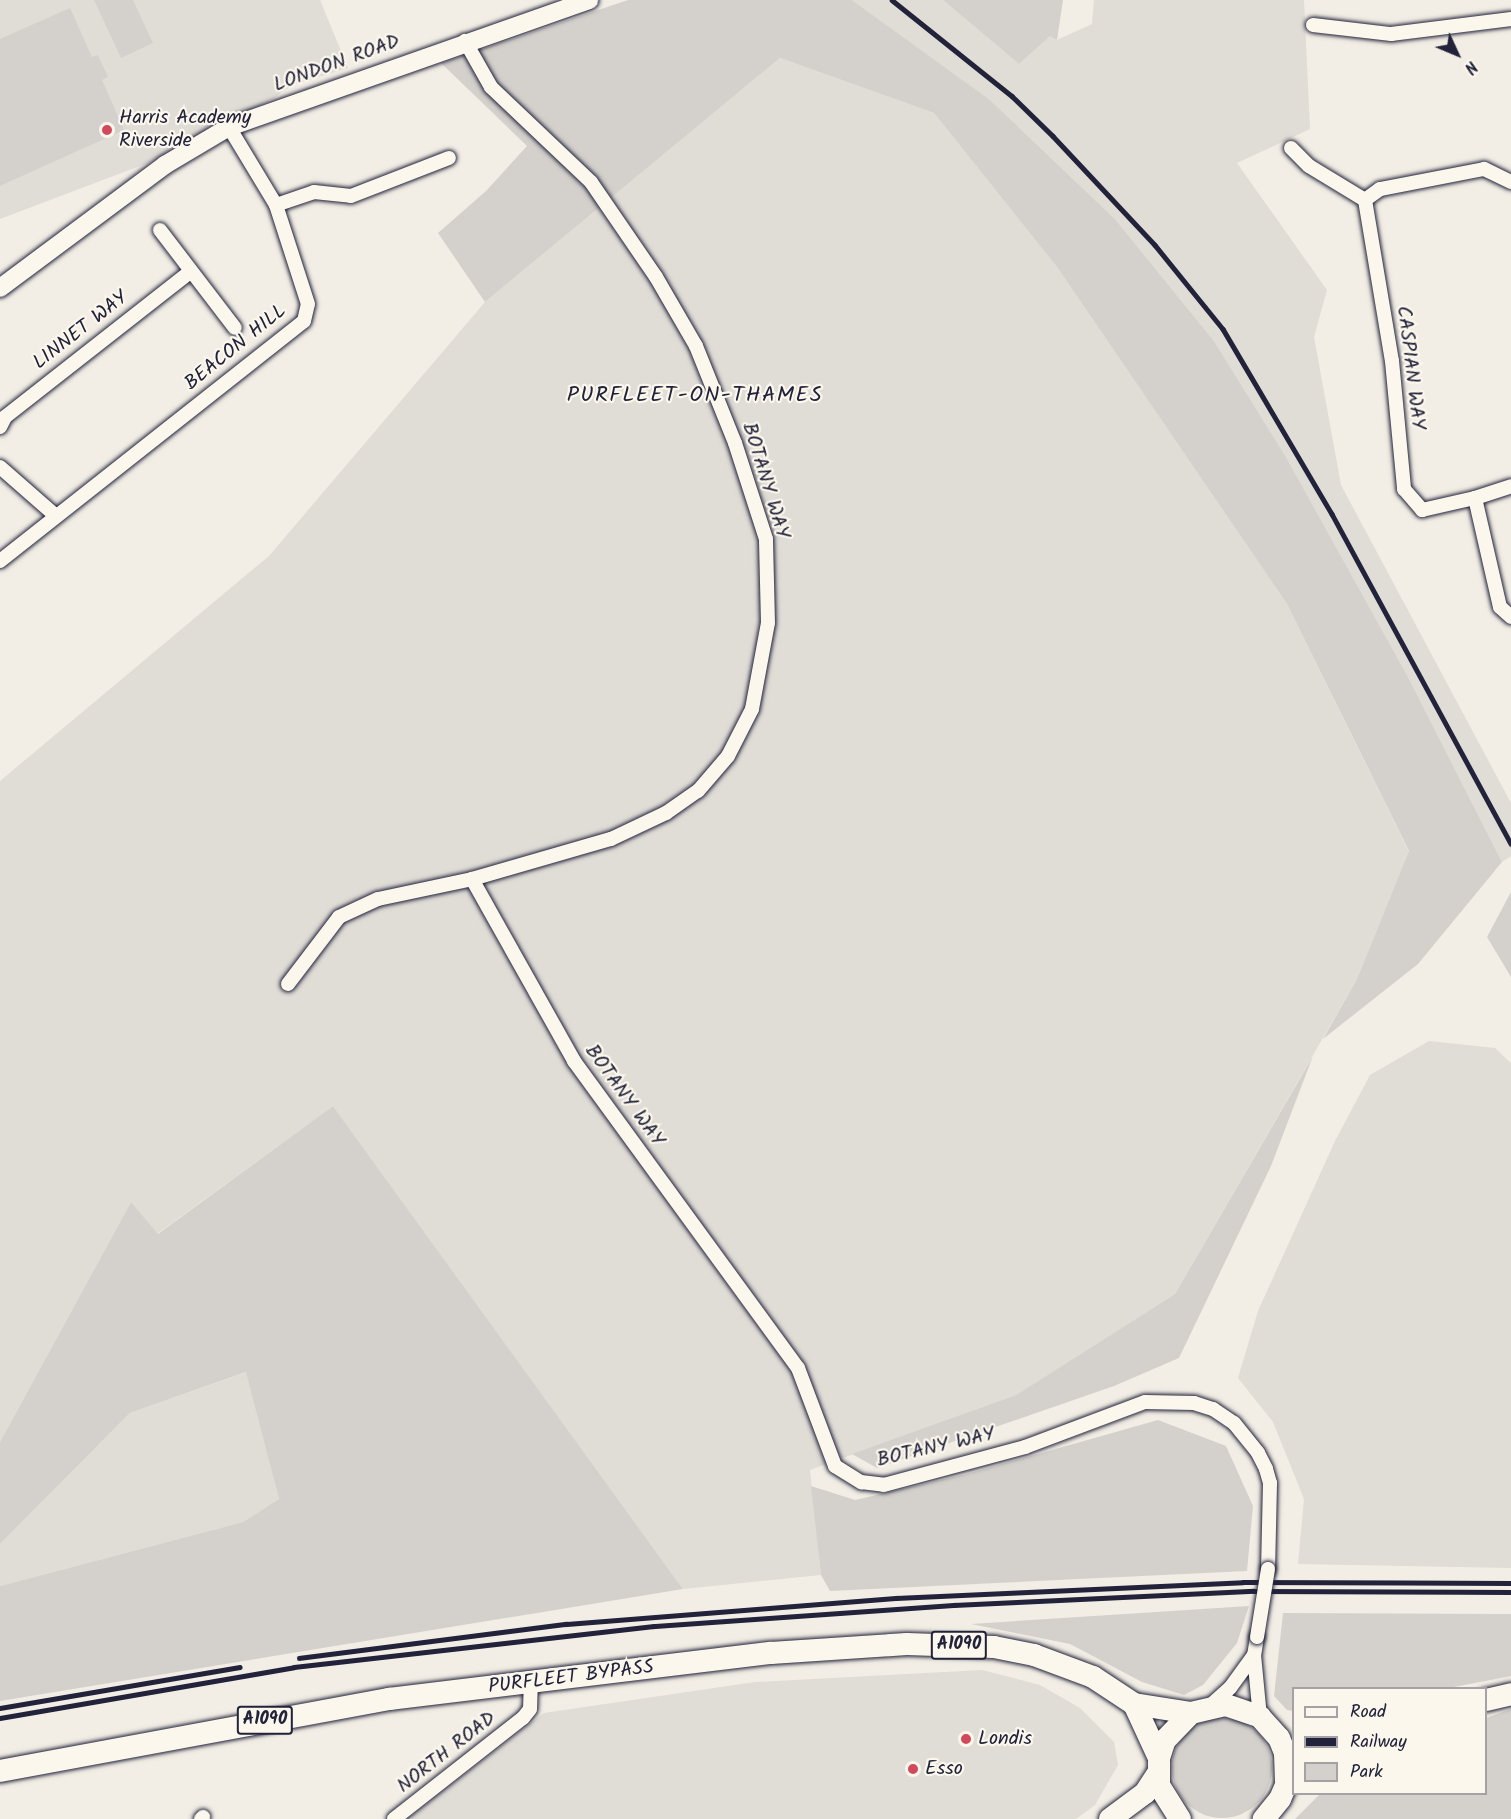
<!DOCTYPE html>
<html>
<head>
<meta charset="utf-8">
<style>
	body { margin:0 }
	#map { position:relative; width:1511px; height:1819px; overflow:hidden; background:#f2eee5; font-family:Kalam,sans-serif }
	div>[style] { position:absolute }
	.built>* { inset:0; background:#e0dcd6 }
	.green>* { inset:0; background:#d4d1cc }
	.round { border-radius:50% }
	.roads { filter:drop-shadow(0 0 2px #22223b) drop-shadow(0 0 2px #22223b) }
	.minor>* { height:14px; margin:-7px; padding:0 7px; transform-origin:7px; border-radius:7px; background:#fbf7ec }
	.tertiary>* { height:18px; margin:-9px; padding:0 9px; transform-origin:9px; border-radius:9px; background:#fbf7ec }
	.primary>* { height:22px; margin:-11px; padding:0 11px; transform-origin:11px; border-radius:11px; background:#fbf7ec }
	.rail>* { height:4.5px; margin:-2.25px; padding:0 2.25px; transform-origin:2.25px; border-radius:2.25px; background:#22223b }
	.bridges { filter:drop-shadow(0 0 2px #22223b) drop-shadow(0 0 2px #22223b) }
	.minor-bridge>* { height:14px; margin:-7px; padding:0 7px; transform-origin:7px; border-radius:7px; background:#fbf7ec }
	.dots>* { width:16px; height:16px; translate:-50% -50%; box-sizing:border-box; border:3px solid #fbf7ec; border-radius:50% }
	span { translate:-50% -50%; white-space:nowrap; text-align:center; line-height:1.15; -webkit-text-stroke:4.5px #fbf7ec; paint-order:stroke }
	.shield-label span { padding:2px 4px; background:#fbf7ec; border:2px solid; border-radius:4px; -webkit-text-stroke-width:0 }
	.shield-label { font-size:18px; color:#22223b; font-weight:700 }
	.street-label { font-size:20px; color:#22223b }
	.poi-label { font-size:20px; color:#22223b }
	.left { translate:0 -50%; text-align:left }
	.quarter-label { font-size:22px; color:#22223b; letter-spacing:1.5px }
	.legend { position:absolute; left:1292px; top:1687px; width:195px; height:108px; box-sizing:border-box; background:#fbf7ec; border:2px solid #a4a2a5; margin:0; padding:8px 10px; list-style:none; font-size:18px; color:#22223b }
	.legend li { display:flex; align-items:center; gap:12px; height:30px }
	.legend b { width:30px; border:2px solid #a4a2a5 }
	.north { position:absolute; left:1427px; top:24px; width:60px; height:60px; -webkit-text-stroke:4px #fbf7ec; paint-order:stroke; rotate:134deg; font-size:16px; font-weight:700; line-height:24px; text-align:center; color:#22223b }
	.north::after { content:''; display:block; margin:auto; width:21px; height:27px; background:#22223b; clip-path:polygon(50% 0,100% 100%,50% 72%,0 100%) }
</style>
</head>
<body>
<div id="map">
	<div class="built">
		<i style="clip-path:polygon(0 0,320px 0,348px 68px,292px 85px,274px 98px,153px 161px,0 219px)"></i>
		<i style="clip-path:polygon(852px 0,943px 0,1019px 64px,1050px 35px,1057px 40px,1092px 24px,1094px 0,1304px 0,1310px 129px,1237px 163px,1327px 290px,1314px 337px,1341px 485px,1511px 803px,1511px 856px,1502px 862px,1407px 675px,1286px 457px,1214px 341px,1115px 219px,989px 99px)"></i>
		<i style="clip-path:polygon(780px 58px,934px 113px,1057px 267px,1287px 604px,1409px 852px,1357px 979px,1175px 1294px,1016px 1395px,810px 1470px,821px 1575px,683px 1589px,333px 1106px,157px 1234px,131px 1202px,0 1442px,0 781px,269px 556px,485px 302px)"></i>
		<i style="clip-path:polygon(1429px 1041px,1495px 1048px,1511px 1063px,1511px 1568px,1298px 1564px,1304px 1499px,1273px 1422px,1238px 1378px,1258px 1311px,1335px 1141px,1370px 1075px)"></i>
		<i style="clip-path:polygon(247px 1372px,279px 1499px,243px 1522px,0 1586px,0 1544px,130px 1413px)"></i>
		<i style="clip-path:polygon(982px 1670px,1040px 1685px,1080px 1708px,1114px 1742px,1118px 1765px,1095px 1805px,1076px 1819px,407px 1819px,544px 1713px,755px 1682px)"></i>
	</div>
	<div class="green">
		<i style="clip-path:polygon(94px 0,133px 0,153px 43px,121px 58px)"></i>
		<i style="clip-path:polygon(628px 0,852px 0,989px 99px,1115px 219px,1214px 341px,1286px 457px,1407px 675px,1502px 862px,1418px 964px,1323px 1039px,1357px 979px,1409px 851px,1287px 604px,1057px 267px,934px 113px,780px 58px,485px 302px,438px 233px,486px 191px,527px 146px,441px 63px)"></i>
		<i style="clip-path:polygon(943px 0,1063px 0,1057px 40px,1050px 36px,1019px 64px)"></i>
		<i style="clip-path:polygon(70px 8px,92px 57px,98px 55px,108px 77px,102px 80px,124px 130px,0 186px,0 39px)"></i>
		<i style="clip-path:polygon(1511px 892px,1511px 977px,1487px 937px)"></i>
		<i style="clip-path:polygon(1313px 1056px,1271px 1166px,1179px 1358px,1114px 1386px,877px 1468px,852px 1454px,1016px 1395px,1175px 1294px)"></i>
		<i style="clip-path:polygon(333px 1106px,683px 1589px,0 1701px,0 1586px,243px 1522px,279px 1499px,246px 1372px,130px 1413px,0 1544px,0 1442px,131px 1202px,158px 1234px)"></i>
		<i style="clip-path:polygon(1158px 1420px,1226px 1446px,1253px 1506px,1247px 1571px,830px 1591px,821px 1575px,811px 1486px,855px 1500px,967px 1474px)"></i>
		<i style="clip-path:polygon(1249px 1606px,1237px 1643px,1203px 1685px,1184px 1695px,1142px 1682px,1070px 1644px,971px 1624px)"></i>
		<i style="clip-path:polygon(1283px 1613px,1511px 1614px,1511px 1676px,1449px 1688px,1294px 1688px,1293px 1711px,1287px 1710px,1274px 1696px)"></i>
		<i style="clip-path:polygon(1511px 1709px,1511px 1819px,1295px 1819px,1320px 1794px,1486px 1794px,1486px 1718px)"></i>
		<i class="round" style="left:1172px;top:1718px;width:100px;height:100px"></i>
	</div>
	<div class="roads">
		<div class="minor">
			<i style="left:1313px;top:25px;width:79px;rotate:6.6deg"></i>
			<i style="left:1391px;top:34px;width:121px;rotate:-7.1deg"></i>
			<i style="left:1291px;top:148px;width:25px;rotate:45deg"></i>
			<i style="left:1309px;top:166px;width:66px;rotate:31.3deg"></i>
			<i style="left:1511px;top:182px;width:30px;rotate:-154deg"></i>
			<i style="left:1484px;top:169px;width:106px;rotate:169.1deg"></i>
			<i style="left:1380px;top:189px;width:19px;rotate:144deg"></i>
			<i style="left:1365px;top:200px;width:163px;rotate:80.5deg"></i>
			<i style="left:1392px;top:361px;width:129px;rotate:84.6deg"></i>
			<i style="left:1404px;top:489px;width:28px;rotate:49deg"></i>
			<i style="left:1422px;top:510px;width:54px;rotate:-12.8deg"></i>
			<i style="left:1475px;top:498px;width:112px;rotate:77.1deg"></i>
			<i style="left:1500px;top:607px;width:15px;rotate:42deg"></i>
			<i style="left:276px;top:205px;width:40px;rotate:-18.9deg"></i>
			<i style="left:314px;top:192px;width:37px;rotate:6deg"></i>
			<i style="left:351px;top:196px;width:105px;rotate:-21.2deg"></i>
			<i style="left:160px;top:230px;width:123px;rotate:52.6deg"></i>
			<i style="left:0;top:427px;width:11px;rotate:-63deg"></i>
			<i style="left:5px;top:417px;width:236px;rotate:-38.1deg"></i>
			<i style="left:0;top:467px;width:74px;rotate:41.2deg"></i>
			<i style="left:1475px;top:498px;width:38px;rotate:-18deg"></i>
			<i style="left:0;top:561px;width:387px;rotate:-38.3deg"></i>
			<i style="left:304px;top:321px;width:17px;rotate:-77deg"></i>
			<i style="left:308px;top:304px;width:104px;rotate:-107.9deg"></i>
			<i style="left:276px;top:205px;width:91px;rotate:-121.1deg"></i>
			<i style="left:472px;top:879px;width:209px;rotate:60.7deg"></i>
			<i style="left:574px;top:1061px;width:380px;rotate:53.9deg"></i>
			<i style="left:798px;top:1368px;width:105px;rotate:69.3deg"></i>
			<i style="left:835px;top:1466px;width:31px;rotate:32deg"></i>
			<i style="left:861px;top:1482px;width:23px;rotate:7deg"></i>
			<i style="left:884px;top:1485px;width:146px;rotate:-15.1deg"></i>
			<i style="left:1025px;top:1447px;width:128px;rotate:-20.6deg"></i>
			<i style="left:1145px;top:1402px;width:49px;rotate:1.2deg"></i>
			<i style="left:1194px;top:1403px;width:20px;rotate:18deg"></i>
			<i style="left:1213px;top:1409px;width:25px;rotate:34deg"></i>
			<i style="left:1234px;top:1423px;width:38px;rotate:51deg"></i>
			<i style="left:1258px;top:1453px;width:18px;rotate:63deg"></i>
			<i style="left:1266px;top:1469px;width:15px;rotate:74deg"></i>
			<i style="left:1270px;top:1483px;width:86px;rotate:91.3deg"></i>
			<i style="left:288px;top:984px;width:84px;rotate:-52.7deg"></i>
			<i style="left:339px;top:917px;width:43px;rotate:-24.8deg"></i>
			<i style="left:378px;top:899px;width:96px;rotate:-12deg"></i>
			<i style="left:472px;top:879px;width:145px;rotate:-16.1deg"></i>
			<i style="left:611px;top:839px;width:61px;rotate:-25.3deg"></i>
			<i style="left:666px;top:813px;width:39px;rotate:-35deg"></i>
			<i style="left:698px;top:791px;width:46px;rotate:-49.4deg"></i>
			<i style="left:728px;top:756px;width:53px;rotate:-62.9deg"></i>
			<i style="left:752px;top:709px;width:87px;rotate:-79.5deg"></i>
			<i style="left:768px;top:623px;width:84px;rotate:-91.4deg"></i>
			<i style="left:766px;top:539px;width:101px;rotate:-107.9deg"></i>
			<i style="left:735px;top:443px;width:105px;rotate:-111.9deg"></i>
			<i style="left:696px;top:346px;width:80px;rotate:-120.1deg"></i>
			<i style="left:656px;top:277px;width:115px;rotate:-124.4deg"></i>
			<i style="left:591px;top:182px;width:138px;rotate:-136.5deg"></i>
			<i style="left:491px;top:87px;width:53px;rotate:-119.5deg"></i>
			<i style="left:1257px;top:1637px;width:18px;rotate:99deg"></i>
			<i style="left:1254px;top:1655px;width:62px;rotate:84.5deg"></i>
			<i style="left:1211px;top:1705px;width:25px;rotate:-42deg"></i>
			<i style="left:1230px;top:1688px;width:41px;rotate:-54deg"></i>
			<i style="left:201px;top:1819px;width:3px;rotate:-45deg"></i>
			<i style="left:394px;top:1819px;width:164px;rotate:-38.1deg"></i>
			<i style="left:523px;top:1718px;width:11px;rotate:-52deg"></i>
			<i style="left:530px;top:1709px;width:26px;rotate:-88deg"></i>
		</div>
		<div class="tertiary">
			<i style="left:0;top:288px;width:206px;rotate:-36.7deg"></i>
			<i style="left:165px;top:165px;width:74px;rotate:-30.7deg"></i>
			<i style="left:229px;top:127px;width:382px;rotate:-19.4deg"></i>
		</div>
		<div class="primary">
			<i style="left:1486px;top:1700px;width:26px;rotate:-13deg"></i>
			<i style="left:1134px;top:1704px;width:60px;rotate:65.2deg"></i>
			<i style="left:0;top:1771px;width:396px;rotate:-10.5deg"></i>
			<i style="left:389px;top:1699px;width:385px;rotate:-6.9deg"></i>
			<i style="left:771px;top:1653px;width:136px;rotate:-3.8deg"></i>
			<i style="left:907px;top:1644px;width:87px;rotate:2deg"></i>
			<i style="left:994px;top:1647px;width:41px;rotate:11.3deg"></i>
			<i style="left:1034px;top:1655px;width:63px;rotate:20.4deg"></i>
			<i style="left:1093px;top:1677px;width:49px;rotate:33.4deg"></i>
			<i style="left:1134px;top:1704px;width:58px;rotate:9deg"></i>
			<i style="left:1110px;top:1819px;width:44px;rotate:-36.6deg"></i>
			<i style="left:1145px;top:1793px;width:24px;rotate:-57deg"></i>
			<i style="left:1180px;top:1819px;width:40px;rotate:-122deg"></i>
			<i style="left:1159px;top:1785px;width:27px;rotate:-90deg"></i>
			<i style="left:1159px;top:1758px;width:19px;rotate:-72deg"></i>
			<i style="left:1165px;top:1740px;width:37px;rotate:-46deg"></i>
			<i style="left:1191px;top:1713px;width:36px;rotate:-13deg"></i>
			<i style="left:1226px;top:1705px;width:36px;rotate:19deg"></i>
			<i style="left:1260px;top:1717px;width:28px;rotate:48deg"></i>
			<i style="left:1279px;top:1738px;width:16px;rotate:68deg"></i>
			<i style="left:1285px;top:1753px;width:32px;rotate:88deg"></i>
			<i style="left:1286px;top:1785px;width:15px;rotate:113deg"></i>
			<i style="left:1280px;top:1799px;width:26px;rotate:129deg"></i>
		</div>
	</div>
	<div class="rail">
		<i style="left:892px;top:0;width:154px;rotate:38.7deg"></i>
		<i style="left:1012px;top:96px;width:57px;rotate:44.3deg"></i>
		<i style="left:1053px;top:136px;width:149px;rotate:46.9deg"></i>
		<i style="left:1155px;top:245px;width:108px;rotate:51deg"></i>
		<i style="left:1223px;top:329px;width:215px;rotate:59.5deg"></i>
		<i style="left:1332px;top:514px;width:375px;rotate:61.5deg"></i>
		<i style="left:299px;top:1658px;width:269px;rotate:-7.3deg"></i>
		<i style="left:566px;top:1624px;width:331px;rotate:-4.5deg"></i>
		<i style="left:896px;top:1598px;width:347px;rotate:-2.6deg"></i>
		<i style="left:1243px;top:1582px;width:268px;rotate:0.2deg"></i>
		<i style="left:0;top:1708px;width:243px;rotate:-9.7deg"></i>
		<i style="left:0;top:1718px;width:298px;rotate:-9.8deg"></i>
		<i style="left:294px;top:1667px;width:362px;rotate:-6.5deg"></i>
		<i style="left:654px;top:1626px;width:301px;rotate:-4deg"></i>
		<i style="left:954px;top:1605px;width:300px;rotate:-2.7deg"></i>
		<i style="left:1254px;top:1591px;width:257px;rotate:0.2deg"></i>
	</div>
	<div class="bridges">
		<div class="minor-bridge">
			<i style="left:1257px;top:1637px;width:69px;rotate:-80.8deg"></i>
		</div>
	</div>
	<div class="dots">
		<i style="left:107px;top:130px;background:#d1495b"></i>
		<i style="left:966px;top:1739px;background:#d1495b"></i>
		<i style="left:913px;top:1769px;background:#d1495b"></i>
	</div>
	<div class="shield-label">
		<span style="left:959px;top:1645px">A1090</span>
		<span style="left:265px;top:1720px">A1090</span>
	</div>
	<div class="street-label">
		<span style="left:337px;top:64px;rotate:-20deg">LONDON ROAD</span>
		<span style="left:81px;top:331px;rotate:-38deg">LINNET WAY</span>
		<span style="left:236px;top:348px;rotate:-39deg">BEACON HILL</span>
		<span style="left:1410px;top:368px;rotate:83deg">CASPIAN WAY</span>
		<span style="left:765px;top:481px;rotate:73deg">BOTANY WAY</span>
		<span style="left:624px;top:1096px;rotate:54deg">BOTANY WAY</span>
		<span style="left:936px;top:1448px;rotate:-13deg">BOTANY WAY</span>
		<span style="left:571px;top:1678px;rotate:-7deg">PURFLEET BYPASS</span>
		<span style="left:447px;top:1753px;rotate:-38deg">NORTH ROAD</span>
	</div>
	<div class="poi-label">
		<span class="left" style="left:119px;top:130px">Harris Academy<br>Riverside</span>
		<span class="left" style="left:978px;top:1739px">Londis</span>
		<span class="left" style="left:925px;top:1769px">Esso</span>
	</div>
	<div class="quarter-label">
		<span style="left:695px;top:396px">PURFLEET-ON-THAMES</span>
	</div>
	<ul class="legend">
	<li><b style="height:8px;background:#fbf7ec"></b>Road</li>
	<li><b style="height:8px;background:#22223b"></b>Railway</li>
	<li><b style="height:16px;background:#d4d1cc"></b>Park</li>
	</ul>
	<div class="north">N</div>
</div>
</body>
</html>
